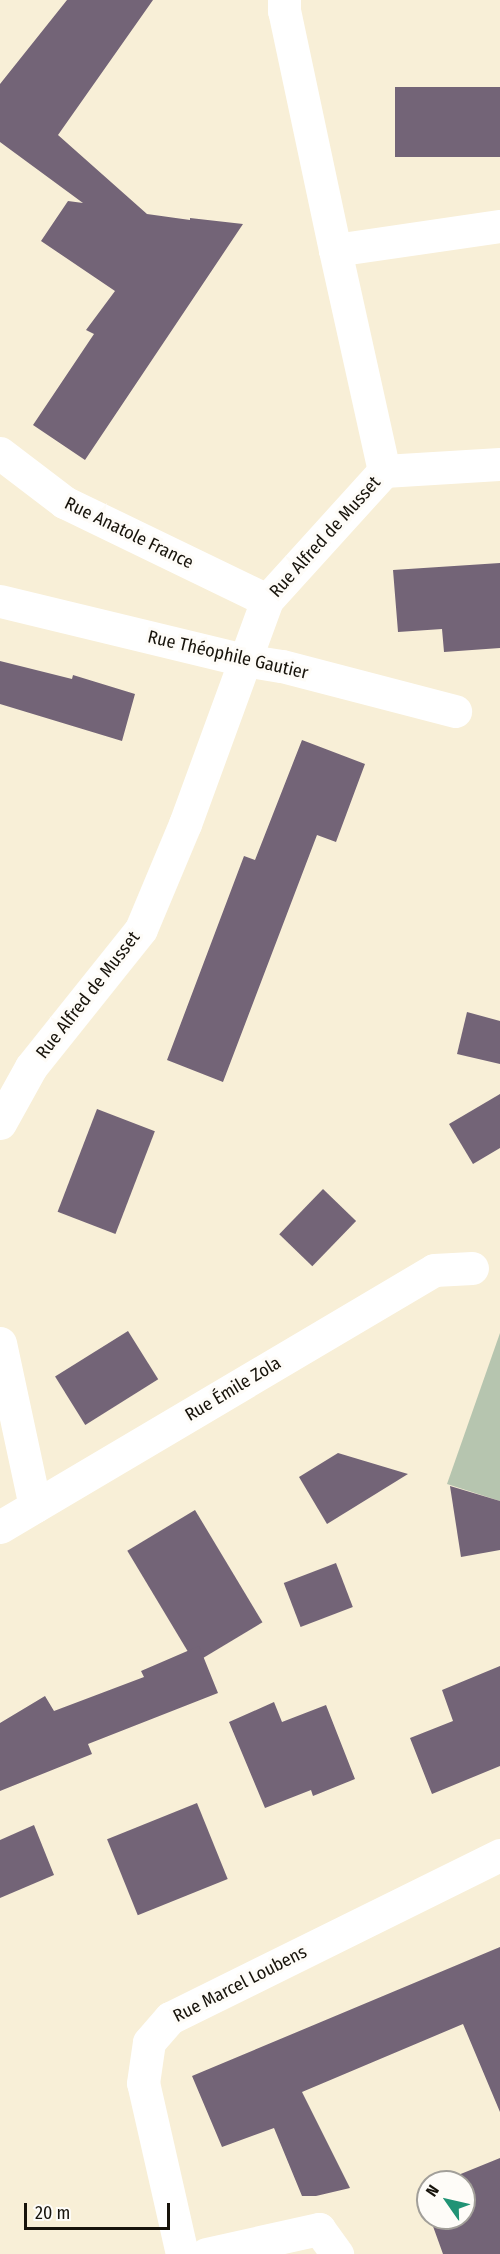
<!DOCTYPE html>
<html>
<head>
<meta charset="utf-8">
<style>
	body { margin:0 }
	#map { position:relative; width:500px; height:2254px; overflow:hidden; background:#f8efd7; font-family:"Fira Sans Condensed",sans-serif }
	div>[style] { position:absolute }
	.green>* { inset:0; background:#b6c5af }
	.building>* { inset:0; background:#736477; transform-origin:0 0 }
	.minor>* { height:33px; margin:-16.5px; padding:0 16.5px; transform-origin:16.5px; border-radius:16.5px; background:#fff }
	span { translate:-50% -50%; white-space:nowrap; text-align:center; line-height:1.15; -webkit-text-stroke:6px #fefcf8; paint-order:stroke }
	.street-label { font-size:18px; color:#17130b }
	.north { position:absolute; left:416px; top:2170px; width:60px; height:60px; box-sizing:border-box; background:#fefcf8; border:2px solid #a29f99; border-radius:50%; rotate:304deg; font-size:16px; font-weight:700; line-height:24px; text-align:center; color:#17130b }
	.north::after { content:''; display:block; margin:auto; width:21px; height:27px; background:#219375; clip-path:polygon(50% 0,100% 100%,50% 72%,0 100%) }
	.scale { position:absolute; left:24px; top:2203px; width:146px; height:27px; box-sizing:border-box; border:3px solid #17130b; border-top:0; padding-left:8px; font-size:18px; line-height:21px; white-space:nowrap; color:#17130b; -webkit-text-stroke:4px #fefcf8; paint-order:stroke }
</style>
</head>
<body>
<div id="map">
	<div class="green">
		<i style="clip-path:polygon(500px 1333px,500px 1501px,447px 1484px)"></i>
	</div>
	<div class="building">
		<i style="clip-path:polygon(67px 0,153px 0,58px 135px,147px 214px,190px 220px,190px 218px,243px 224px,85px 460px,33px 425px,94px 334px,86px 330px,115px 291px,41px 241px,68px 201px,83px 203px,0 142px,0 84px)"></i>
		<i style="left:500px;top:87px;width:70px;height:105px;rotate:90deg"></i>
		<i style="clip-path:polygon(500px 563px,500px 648px,444px 652px,442px 629px,398px 632px,393px 570px)"></i>
		<i style="clip-path:polygon(0 661px,72px 679px,73px 675px,135px 694px,122px 741px,0 704px)"></i>
		<i style="clip-path:polygon(302px 740px,365px 764px,336px 842px,317px 835px,223px 1082px,167px 1060px,244px 856px,255px 860px)"></i>
		<i style="clip-path:polygon(467px 1012px,500px 1021px,500px 1064px,457px 1054px)"></i>
		<i style="clip-path:polygon(500px 1094px,500px 1148px,473px 1164px,449px 1124px)"></i>
		<i style="left:97px;top:1109px;width:62px;height:110px;rotate:21deg"></i>
		<i style="left:323px;top:1189px;width:46px;height:63px;rotate:44deg"></i>
		<i style="left:128px;top:1331px;width:57px;height:86px;rotate:58deg"></i>
		<i style="clip-path:polygon(338px 1453px,408px 1474px,327px 1524px,299px 1477px)"></i>
		<i style="clip-path:polygon(450px 1486px,500px 1501px,500px 1550px,461px 1557px)"></i>
		<i style="left:195px;top:1510px;width:131px;height:79px;rotate:59deg"></i>
		<i style="left:336px;top:1563px;width:47px;height:56px;rotate:69deg"></i>
		<i style="clip-path:polygon(199px 1646px,218px 1693px,88px 1744px,92px 1754px,0 1791px,0 1723px,45px 1696px,54px 1711px,144px 1677px,141px 1671px)"></i>
		<i style="clip-path:polygon(500px 1666px,500px 1766px,432px 1794px,410px 1738px,453px 1721px,442px 1690px)"></i>
		<i style="clip-path:polygon(274px 1702px,282px 1722px,326px 1705px,355px 1779px,313px 1796px,311px 1790px,265px 1808px,229px 1722px)"></i>
		<i style="left:197px;top:1803px;width:82px;height:97px;rotate:68deg"></i>
		<i style="clip-path:polygon(34px 1825px,54px 1875px,0 1898px,0 1840px)"></i>
		<i style="clip-path:polygon(500px 1947px,500px 2112px,463px 2024px,302px 2092px,350px 2188px,316px 2196px,302px 2196px,274px 2128px,222px 2147px,192px 2076px)"></i>
		<i style="clip-path:polygon(500px 2158px,500px 2254px,443px 2254px,430px 2218px,464px 2218px,464px 2182px,441px 2182px)"></i>
	</div>
	<div class="minor">
		<i style="left:335px;top:250px;width:167px;rotate:-8.3deg"></i>
		<i style="left:0;top:453px;width:81px;rotate:37.4deg"></i>
		<i style="left:64px;top:502px;width:225px;rotate:25.8deg"></i>
		<i style="left:384px;top:471px;width:116px;rotate:-3.5deg"></i>
		<i style="left:0;top:601px;width:250px;rotate:13.6deg"></i>
		<i style="left:243px;top:660px;width:39px;rotate:9deg"></i>
		<i style="left:282px;top:666px;width:179px;rotate:14.6deg"></i>
		<i style="left:0;top:1123px;width:64px;rotate:-61deg"></i>
		<i style="left:31px;top:1067px;width:176px;rotate:-51.4deg"></i>
		<i style="left:141px;top:929px;width:114px;rotate:-67.3deg"></i>
		<i style="left:185px;top:824px;width:239px;rotate:-69.9deg"></i>
		<i style="left:267px;top:600px;width:174px;rotate:-47.8deg"></i>
		<i style="left:384px;top:471px;width:226px;rotate:-102.5deg"></i>
		<i style="left:335px;top:250px;width:244px;rotate:-102deg"></i>
		<i style="left:284px;top:11px;width:11px;rotate:-90deg"></i>
		<i style="left:0;top:1343px;width:167px;rotate:77.9deg"></i>
		<i style="left:0;top:1527px;width:504px;rotate:-30.63deg"></i>
		<i style="left:434px;top:1270px;width:38px;rotate:-3deg"></i>
		<i style="left:182px;top:2254px;width:175px;rotate:-102.8deg"></i>
		<i style="left:143px;top:2083px;width:41px;rotate:-81.7deg"></i>
		<i style="left:149px;top:2042px;width:32px;rotate:-49deg"></i>
		<i style="left:170px;top:2018px;width:368px;rotate:-26.3deg"></i>
		<i style="left:206px;top:2254px;width:116px;rotate:-12.5deg"></i>
		<i style="left:319px;top:2229px;width:31px;rotate:54deg"></i>
	</div>
	<div class="street-label">
		<span style="left:129px;top:533px;rotate:26deg">Rue Anatole France</span>
		<span style="left:325px;top:537px;rotate:-48deg">Rue Alfred de Musset</span>
		<span style="left:228px;top:655px;rotate:13deg">Rue Théophile Gautier</span>
		<span style="left:88px;top:995px;rotate:-52deg">Rue Alfred de Musset</span>
		<span style="left:233px;top:1389px;rotate:-31deg">Rue Émile Zola</span>
		<span style="left:240px;top:1984px;rotate:-27deg">Rue Marcel Loubens</span>
	</div>
	<div class="north">N</div>
	<div class="scale">20 m</div>
</div>
</body>
</html>
